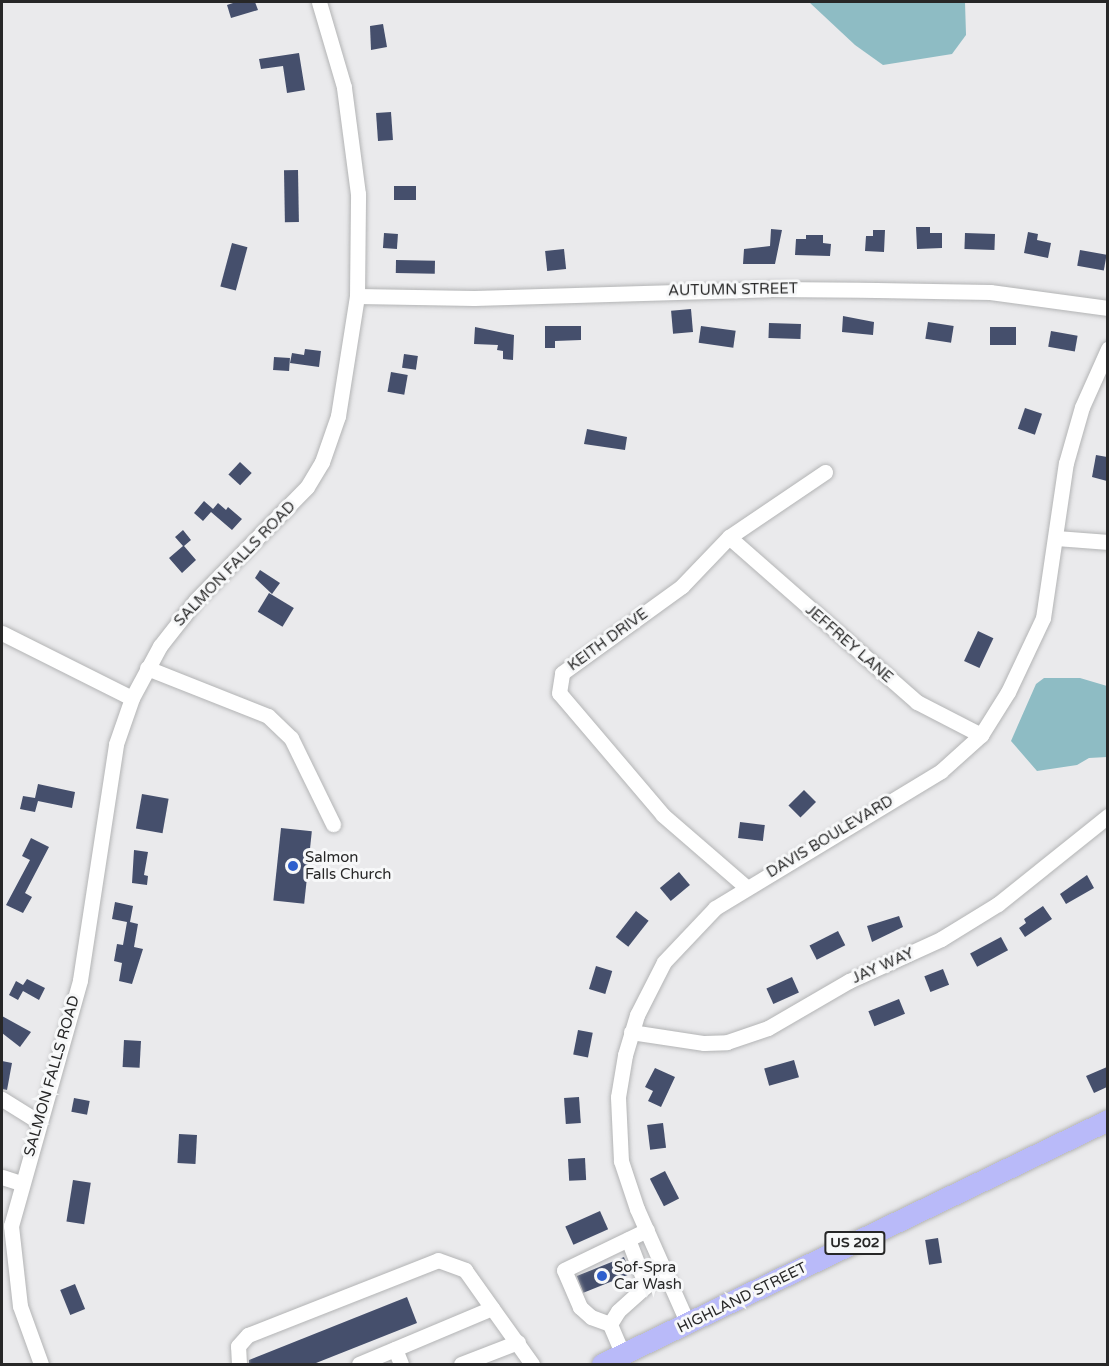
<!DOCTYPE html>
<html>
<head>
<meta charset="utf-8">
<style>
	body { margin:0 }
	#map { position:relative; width:1109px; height:1366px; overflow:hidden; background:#eaeaec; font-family:"Varela Round",sans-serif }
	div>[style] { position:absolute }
	.water>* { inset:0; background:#8ebcc4 }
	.building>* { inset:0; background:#454f6c; transform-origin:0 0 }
	.roads { filter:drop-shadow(0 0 2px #b3b4b5) drop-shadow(0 0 2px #b3b4b5) }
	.minor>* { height:15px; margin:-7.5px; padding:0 7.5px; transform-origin:7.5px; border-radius:7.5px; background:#fff }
	.highway>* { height:21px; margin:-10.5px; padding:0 10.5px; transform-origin:10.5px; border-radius:10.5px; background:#b9baf9 }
	.dots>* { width:16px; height:16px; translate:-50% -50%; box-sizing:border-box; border:3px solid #f7f8f9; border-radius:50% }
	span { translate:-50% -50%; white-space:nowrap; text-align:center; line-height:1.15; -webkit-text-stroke:6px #f7f8f9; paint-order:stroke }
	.shield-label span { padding:2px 4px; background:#f7f8f9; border:2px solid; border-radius:4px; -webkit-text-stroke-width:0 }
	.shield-label { font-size:14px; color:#272727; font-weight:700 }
	.street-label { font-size:15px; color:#272727 }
	.poi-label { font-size:15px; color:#272727 }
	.left { translate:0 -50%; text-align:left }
	.frame { position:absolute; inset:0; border:3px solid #272727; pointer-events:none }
</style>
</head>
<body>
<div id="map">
	<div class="water">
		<i style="clip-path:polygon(809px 2px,965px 2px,966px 35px,952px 54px,883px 65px,855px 45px)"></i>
		<i style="clip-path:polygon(1044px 678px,1080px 678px,1107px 686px,1107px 757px,1089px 758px,1077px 765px,1037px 771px,1011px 741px,1036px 684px)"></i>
	</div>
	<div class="building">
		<i style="clip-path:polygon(236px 2px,255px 2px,258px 10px,231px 18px,227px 5px)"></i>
		<i style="clip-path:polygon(383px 24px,387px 47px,371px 50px,370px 26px)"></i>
		<i style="clip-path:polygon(299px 53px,305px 90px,287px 93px,283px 66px,261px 69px,259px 59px)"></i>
		<i style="left:391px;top:112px;width:28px;height:15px;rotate:86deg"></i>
		<i style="left:298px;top:170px;width:52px;height:14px;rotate:89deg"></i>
		<i style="left:394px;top:186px;width:22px;height:14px"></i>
		<i style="clip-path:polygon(916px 227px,930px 227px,930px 233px,942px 233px,942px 248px,917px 249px)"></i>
		<i style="clip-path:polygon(771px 229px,782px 230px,775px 264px,743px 264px,744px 249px,770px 246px)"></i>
		<i style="clip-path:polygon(873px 230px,885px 230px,884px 252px,865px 251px,866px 236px,873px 236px)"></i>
		<i style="clip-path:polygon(1028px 232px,1038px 234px,1037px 240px,1051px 243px,1048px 258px,1024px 253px)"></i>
		<i style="left:384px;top:233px;width:14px;height:15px;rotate:4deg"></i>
		<i style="left:965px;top:233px;width:30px;height:16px;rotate:2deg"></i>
		<i style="clip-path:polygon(806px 235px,823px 235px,823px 243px,831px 244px,830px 256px,795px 255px,796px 239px,806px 239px)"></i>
		<i style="left:232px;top:243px;width:16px;height:45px;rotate:15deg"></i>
		<i style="left:564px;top:249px;width:20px;height:19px;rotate:84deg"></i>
		<i style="left:1080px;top:250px;width:27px;height:16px;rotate:10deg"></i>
		<i style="left:396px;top:260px;width:39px;height:13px;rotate:1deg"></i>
		<i style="left:691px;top:309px;width:23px;height:20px;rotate:85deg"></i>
		<i style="clip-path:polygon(843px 316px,874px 322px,873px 335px,842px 332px)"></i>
		<i style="left:928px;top:322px;width:26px;height:17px;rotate:9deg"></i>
		<i style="left:769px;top:323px;width:32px;height:15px;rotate:2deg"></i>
		<i style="clip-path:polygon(545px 326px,581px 326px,581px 340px,555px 341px,555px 348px,545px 348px)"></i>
		<i style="left:701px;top:326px;width:35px;height:17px;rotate:8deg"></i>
		<i style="clip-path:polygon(475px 327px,514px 335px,513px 360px,503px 359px,503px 351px,497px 350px,498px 345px,474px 344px)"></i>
		<i style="left:990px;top:327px;width:26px;height:18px"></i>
		<i style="left:1051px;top:331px;width:27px;height:16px;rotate:10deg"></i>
		<i style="clip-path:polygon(305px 349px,321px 351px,319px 367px,290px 363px,292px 353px,304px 355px)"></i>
		<i style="left:404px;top:354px;width:14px;height:14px;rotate:8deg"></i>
		<i style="left:274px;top:357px;width:16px;height:13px;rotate:4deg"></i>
		<i style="left:391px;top:372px;width:17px;height:20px;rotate:10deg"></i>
		<i style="left:1025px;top:408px;width:18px;height:22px;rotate:19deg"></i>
		<i style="clip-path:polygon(587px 429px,627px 437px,625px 450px,584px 444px)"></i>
		<i style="clip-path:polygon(1096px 455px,1107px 457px,1107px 481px,1092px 477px)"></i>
		<i style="left:240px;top:462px;width:16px;height:17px;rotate:43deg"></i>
		<i style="clip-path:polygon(204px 501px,213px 509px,218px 503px,226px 510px,228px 507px,242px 519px,232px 530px,211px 512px,203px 521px,194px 513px)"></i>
		<i style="clip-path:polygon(183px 530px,191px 540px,184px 546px,196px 560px,182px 573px,169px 558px,183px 546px,175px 537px)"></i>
		<i style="clip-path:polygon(260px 570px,280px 583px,272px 594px,255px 578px)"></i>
		<i style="left:269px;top:593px;width:29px;height:22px;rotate:31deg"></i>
		<i style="left:978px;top:631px;width:17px;height:33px;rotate:25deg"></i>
		<i style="clip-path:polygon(38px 784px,75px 792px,72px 808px,38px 801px,35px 812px,20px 809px,23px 796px,35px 798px)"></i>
		<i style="left:804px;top:790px;width:17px;height:22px;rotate:45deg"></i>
		<i style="left:142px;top:794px;width:27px;height:35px;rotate:10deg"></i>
		<i style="left:740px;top:822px;width:25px;height:16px;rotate:7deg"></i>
		<i style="left:281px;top:828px;width:31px;height:73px;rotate:6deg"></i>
		<i style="clip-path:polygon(31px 838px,49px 847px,25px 893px,32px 897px,23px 913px,6px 905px,30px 860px,22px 856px)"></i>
		<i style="clip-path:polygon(134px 850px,148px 852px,144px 875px,148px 876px,147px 885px,132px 883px)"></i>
		<i style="left:679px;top:872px;width:17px;height:25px;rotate:50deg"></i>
		<i style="clip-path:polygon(1087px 875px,1094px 888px,1066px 904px,1060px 894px)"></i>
		<i style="clip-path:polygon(115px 902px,133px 906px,130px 922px,138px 924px,134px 947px,143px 949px,132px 984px,119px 981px,122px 963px,114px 961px,117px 944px,123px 945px,127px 922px,112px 919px)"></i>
		<i style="clip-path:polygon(1043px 906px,1052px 919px,1025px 937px,1019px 928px,1026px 923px,1024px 919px)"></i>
		<i style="left:636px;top:911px;width:16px;height:33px;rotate:38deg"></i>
		<i style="clip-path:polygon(899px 916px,903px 927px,872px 942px,867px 926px)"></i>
		<i style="left:838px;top:931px;width:16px;height:32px;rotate:63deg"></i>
		<i style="left:1001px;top:937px;width:15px;height:35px;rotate:62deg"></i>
		<i style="left:596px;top:966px;width:17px;height:24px;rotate:17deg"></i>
		<i style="left:943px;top:969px;width:17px;height:20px;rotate:69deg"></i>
		<i style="left:792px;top:977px;width:17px;height:28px;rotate:66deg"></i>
		<i style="clip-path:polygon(27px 979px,45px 988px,39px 1000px,23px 991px,18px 1000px,9px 995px,16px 981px,23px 985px)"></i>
		<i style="left:899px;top:999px;width:16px;height:33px;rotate:68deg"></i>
		<i style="clip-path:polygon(2px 1016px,31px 1032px,20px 1047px,2px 1033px)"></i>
		<i style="left:578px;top:1030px;width:15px;height:25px;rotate:11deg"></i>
		<i style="left:124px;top:1040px;width:17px;height:27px;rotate:3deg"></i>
		<i style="left:794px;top:1060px;width:18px;height:31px;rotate:74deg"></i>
		<i style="clip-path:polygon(2px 1061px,12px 1063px,7px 1090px,2px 1089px)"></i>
		<i style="clip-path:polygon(1107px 1067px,1107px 1087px,1094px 1093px,1086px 1076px)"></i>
		<i style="clip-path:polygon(655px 1068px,675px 1077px,661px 1107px,648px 1101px,653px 1091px,645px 1087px)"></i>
		<i style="left:579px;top:1097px;width:26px;height:15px;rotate:86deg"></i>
		<i style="left:74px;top:1098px;width:16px;height:14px;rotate:11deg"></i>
		<i style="left:663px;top:1123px;width:25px;height:16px;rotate:83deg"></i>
		<i style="left:179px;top:1134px;width:18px;height:29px;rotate:3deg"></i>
		<i style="left:585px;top:1158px;width:22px;height:17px;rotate:87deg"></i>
		<i style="left:665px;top:1171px;width:31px;height:17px;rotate:63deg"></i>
		<i style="left:73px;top:1180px;width:18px;height:42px;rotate:9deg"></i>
		<i style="left:600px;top:1211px;width:20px;height:38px;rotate:66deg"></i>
		<i style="left:938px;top:1238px;width:25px;height:13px;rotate:81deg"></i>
		<i style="left:624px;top:1257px;width:18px;height:51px;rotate:68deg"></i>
		<i style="left:75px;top:1284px;width:27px;height:16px;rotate:68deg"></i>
		<i style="clip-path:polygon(407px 1297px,417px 1323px,311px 1365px,249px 1365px,249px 1360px)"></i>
	</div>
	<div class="roads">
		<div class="minor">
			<i style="left:357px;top:296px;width:117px;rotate:1deg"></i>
			<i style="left:474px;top:298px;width:296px;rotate:-1.7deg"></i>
			<i style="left:770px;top:289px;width:106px;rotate:0.5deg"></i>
			<i style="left:876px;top:290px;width:114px;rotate:1deg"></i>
			<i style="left:990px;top:292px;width:119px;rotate:7.7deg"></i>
			<i style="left:729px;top:537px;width:250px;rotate:41.3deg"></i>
			<i style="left:917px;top:702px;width:72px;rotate:27.3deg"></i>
			<i style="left:1057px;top:538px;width:51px;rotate:4.5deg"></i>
			<i style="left:2px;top:633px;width:145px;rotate:26.6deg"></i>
			<i style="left:147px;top:668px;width:130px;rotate:21.6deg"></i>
			<i style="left:268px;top:716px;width:32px;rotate:44deg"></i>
			<i style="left:291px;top:738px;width:96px;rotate:64deg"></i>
			<i style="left:746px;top:887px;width:110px;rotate:-139.1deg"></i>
			<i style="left:663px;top:815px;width:160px;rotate:-130.4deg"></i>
			<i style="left:559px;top:693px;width:20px;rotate:-81deg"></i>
			<i style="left:562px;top:673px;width:148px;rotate:-35.9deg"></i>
			<i style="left:682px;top:586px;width:68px;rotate:-46.2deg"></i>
			<i style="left:729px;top:537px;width:116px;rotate:-34.1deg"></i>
			<i style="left:631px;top:1032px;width:74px;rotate:8.6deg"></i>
			<i style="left:704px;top:1043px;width:23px;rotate:-2deg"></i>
			<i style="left:727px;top:1042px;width:43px;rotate:-18.9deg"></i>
			<i style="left:768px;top:1028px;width:94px;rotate:-30.1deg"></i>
			<i style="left:849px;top:981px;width:101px;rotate:-24.5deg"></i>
			<i style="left:941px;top:939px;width:67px;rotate:-31.6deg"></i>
			<i style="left:998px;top:904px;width:141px;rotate:-38.7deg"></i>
			<i style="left:2px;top:1099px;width:44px;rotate:31.9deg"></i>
			<i style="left:2px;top:1177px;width:20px;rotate:18deg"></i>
			<i style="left:610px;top:1324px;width:15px;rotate:-58deg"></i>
			<i style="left:618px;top:1311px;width:38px;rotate:-42deg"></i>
			<i style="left:646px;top:1286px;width:50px;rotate:-111deg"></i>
			<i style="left:688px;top:1324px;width:126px;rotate:-113.9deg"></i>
			<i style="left:637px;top:1209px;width:51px;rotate:-108.4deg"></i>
			<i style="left:621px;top:1161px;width:64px;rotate:-92.7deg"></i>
			<i style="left:618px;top:1097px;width:43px;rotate:-80.5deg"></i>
			<i style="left:625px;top:1055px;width:42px;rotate:-73.3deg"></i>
			<i style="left:637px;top:1015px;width:59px;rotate:-63deg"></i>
			<i style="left:664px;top:962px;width:74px;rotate:-46.6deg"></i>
			<i style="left:715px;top:908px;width:264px;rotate:-31.2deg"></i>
			<i style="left:941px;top:771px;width:54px;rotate:-42deg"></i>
			<i style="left:981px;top:735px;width:51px;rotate:-57.9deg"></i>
			<i style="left:1008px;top:692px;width:82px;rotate:-64.7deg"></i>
			<i style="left:1043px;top:618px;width:157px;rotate:-81.6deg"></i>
			<i style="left:1066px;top:463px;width:58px;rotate:-74.1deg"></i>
			<i style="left:1082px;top:407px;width:64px;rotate:-65.9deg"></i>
			<i style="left:395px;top:1349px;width:16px;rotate:68deg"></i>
			<i style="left:623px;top:1355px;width:34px;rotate:-113deg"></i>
			<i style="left:610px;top:1324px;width:20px;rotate:-160deg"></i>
			<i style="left:591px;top:1317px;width:15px;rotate:-138deg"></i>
			<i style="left:580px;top:1307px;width:40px;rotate:-113.4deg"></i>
			<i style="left:564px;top:1270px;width:92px;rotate:-25.7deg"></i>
			<i style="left:41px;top:1364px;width:62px;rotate:-109.9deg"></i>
			<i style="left:20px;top:1306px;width:81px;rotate:-96.4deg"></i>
			<i style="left:11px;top:1226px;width:255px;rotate:-74.3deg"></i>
			<i style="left:80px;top:980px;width:239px;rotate:-81.3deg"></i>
			<i style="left:116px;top:744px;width:49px;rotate:-70.8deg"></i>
			<i style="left:132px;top:698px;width:59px;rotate:-61.7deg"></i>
			<i style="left:160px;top:646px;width:58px;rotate:-52deg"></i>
			<i style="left:196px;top:600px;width:158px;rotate:-45.5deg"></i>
			<i style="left:307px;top:487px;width:29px;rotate:-59deg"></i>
			<i style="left:322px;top:462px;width:49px;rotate:-70.8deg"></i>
			<i style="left:338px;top:416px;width:121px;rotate:-81deg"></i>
			<i style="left:357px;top:296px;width:102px;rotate:-89.4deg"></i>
			<i style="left:358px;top:194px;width:108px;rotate:-97.5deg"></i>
			<i style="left:344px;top:87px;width:89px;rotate:-106.4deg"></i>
			<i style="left:239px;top:1364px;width:18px;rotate:-93deg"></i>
			<i style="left:238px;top:1346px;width:15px;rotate:-48deg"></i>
			<i style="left:248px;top:1335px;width:204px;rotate:-21.5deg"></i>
			<i style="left:438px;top:1260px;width:29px;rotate:20deg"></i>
			<i style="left:465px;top:1270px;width:47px;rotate:54.6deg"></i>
			<i style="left:359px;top:1364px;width:144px;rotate:-22.8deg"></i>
			<i style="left:492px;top:1308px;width:69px;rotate:54.5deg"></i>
			<i style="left:461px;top:1364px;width:61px;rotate:-21.1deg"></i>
		</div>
		<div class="highway">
			<i style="left:602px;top:1364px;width:562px;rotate:-25.74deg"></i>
		</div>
	</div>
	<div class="dots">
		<i style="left:293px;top:866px;background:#2e5fcd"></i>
		<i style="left:602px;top:1276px;background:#2e5fcd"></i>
	</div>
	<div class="shield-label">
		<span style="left:855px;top:1243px">US 202</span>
	</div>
	<div class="street-label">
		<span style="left:733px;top:290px;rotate:-1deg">AUTUMN STREET</span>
		<span style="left:235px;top:564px;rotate:-46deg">SALMON FALLS ROAD</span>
		<span style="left:608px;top:640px;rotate:-36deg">KEITH DRIVE</span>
		<span style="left:849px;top:644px;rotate:41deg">JEFFREY LANE</span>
		<span style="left:830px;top:837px;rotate:-31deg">DAVIS BOULEVARD</span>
		<span style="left:883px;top:966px;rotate:-24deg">JAY WAY</span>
		<span style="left:52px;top:1076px;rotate:-74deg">SALMON FALLS ROAD</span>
		<span style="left:742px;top:1298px;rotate:-26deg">HIGHLAND STREET</span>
	</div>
	<div class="poi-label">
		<span class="left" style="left:305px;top:866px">Salmon<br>Falls Church</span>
		<span class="left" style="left:614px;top:1276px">Sof-Spra<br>Car Wash</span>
	</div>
	<div class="frame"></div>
</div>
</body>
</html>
